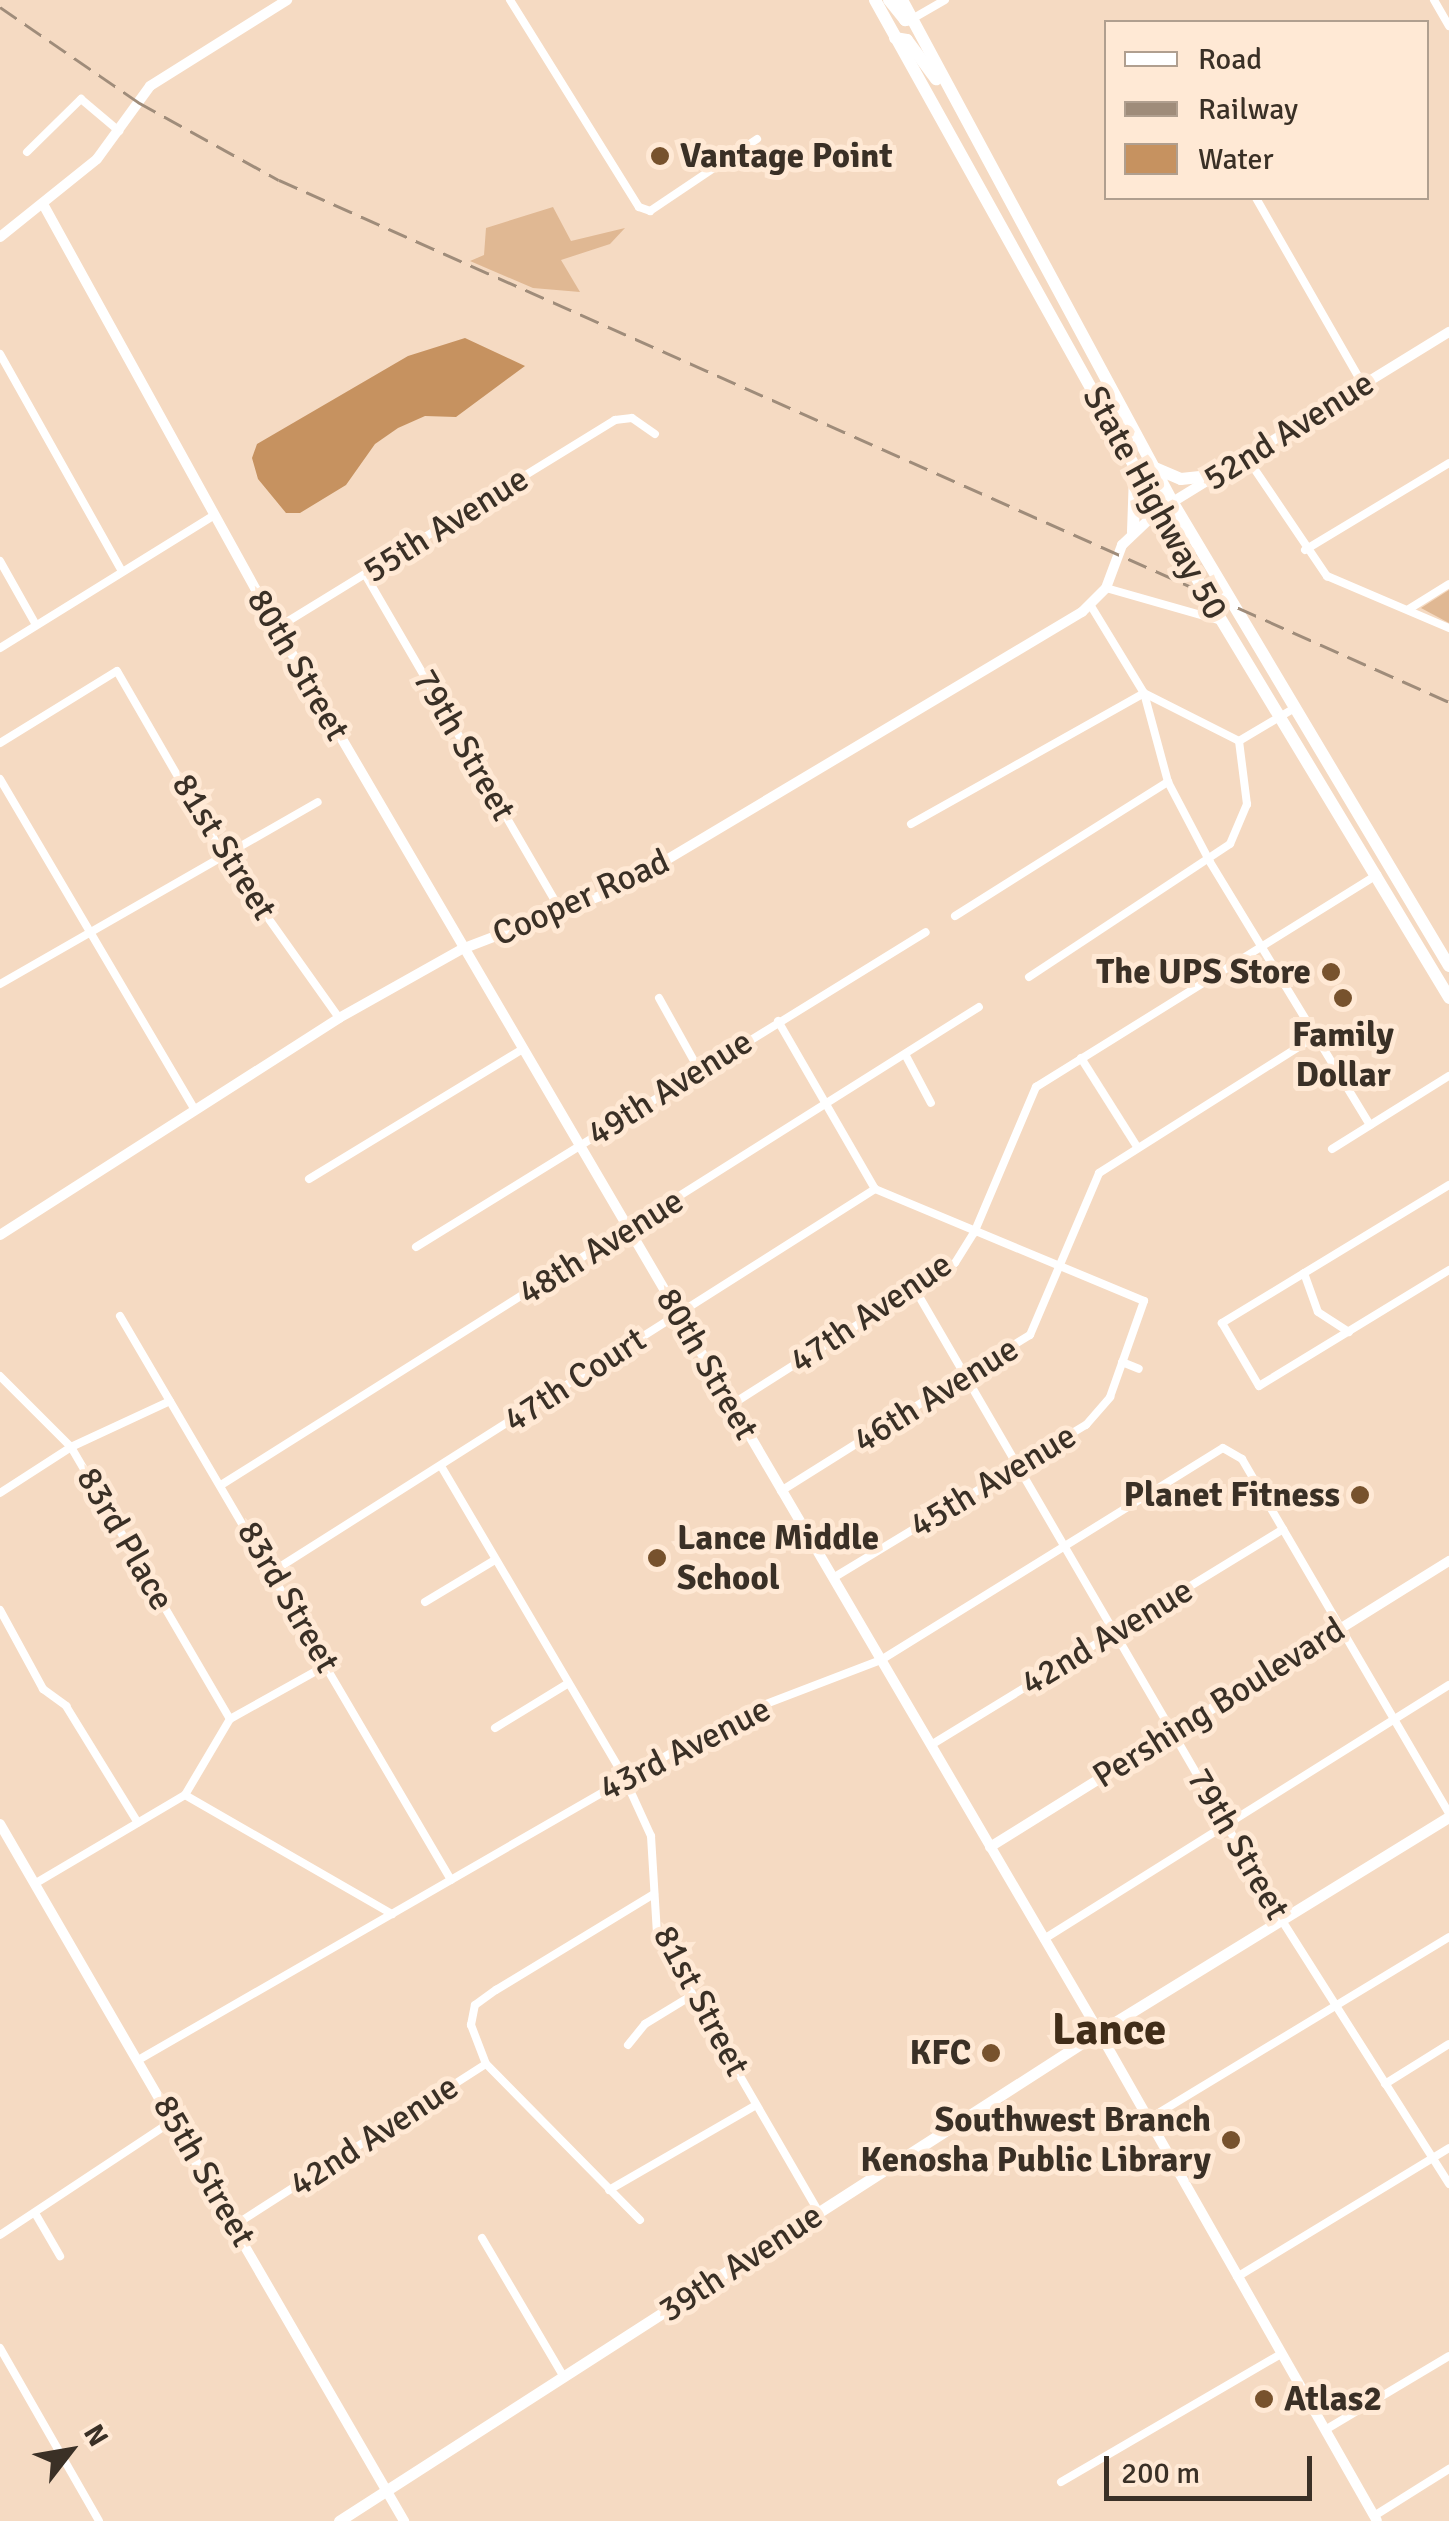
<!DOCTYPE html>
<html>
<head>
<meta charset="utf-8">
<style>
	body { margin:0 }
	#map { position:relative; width:1449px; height:2521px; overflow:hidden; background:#f5dac2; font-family:Signika,sans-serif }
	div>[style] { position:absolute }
	.green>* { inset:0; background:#e0b893 }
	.water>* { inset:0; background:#c69260 }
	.minor>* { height:8px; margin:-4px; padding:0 4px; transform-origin:4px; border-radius:4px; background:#fff }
	.tertiary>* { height:10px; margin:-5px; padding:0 5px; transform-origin:5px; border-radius:5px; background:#fff }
	.secondary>* { height:11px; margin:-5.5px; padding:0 5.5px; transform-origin:5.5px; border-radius:5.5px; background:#fff }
	.primary>* { height:12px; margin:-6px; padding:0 6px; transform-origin:6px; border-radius:6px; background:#fff }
	.rail>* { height:2.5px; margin-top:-1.25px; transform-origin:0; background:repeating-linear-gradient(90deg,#9f8c7a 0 20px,transparent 0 30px) }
	.dots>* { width:28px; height:28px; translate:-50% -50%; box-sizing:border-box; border:5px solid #ffe9d5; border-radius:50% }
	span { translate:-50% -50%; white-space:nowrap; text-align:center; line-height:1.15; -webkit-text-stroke:10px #ffe9d5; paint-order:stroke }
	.poi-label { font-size:35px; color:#3a3026; font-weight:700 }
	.left { translate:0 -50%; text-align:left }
	.right { translate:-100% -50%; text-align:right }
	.street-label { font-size:35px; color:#3a3026 }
	.district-label { font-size:45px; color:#412d19; font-weight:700 }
	.legend { position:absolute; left:1104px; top:20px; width:325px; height:180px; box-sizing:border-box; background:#ffe9d5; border:2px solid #b09f8f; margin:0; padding:12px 18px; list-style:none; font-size:30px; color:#3a3026 }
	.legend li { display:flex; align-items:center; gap:20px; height:50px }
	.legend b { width:50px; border:2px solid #b09f8f }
	.north { position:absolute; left:20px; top:2401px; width:100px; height:100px; -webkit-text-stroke:8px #ffe9d5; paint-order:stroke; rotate:59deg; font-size:28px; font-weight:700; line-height:40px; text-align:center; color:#3a3026 }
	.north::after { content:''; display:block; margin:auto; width:35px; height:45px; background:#3a3026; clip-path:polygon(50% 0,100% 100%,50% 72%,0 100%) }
	.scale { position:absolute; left:1104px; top:2456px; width:208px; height:45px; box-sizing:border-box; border:5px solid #3a3026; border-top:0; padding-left:12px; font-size:30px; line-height:35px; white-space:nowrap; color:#3a3026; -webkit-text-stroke:8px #ffe9d5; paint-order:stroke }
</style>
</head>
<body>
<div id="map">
	<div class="green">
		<i style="clip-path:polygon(553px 207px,571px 241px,625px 228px,610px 244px,561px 260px,580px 292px,533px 288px,470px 261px,484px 255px,486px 228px)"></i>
		<i style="clip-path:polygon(1449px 590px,1449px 623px,1421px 608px)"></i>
	</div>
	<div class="water">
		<i style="clip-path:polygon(465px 338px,525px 366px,456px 417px,425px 416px,398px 428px,375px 444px,346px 485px,300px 513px,286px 513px,258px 479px,252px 458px,257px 444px,408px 356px)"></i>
	</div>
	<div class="minor">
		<i style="left:510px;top:0;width:244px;rotate:58.1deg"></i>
		<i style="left:639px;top:207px;width:12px;rotate:20deg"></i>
		<i style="left:650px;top:211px;width:129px;rotate:-33.9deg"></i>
		<i style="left:1434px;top:0;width:30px;rotate:60deg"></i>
		<i style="left:912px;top:19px;width:38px;rotate:-30deg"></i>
		<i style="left:27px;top:152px;width:76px;rotate:-44.5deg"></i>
		<i style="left:81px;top:99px;width:50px;rotate:40.1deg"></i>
		<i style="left:1256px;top:198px;width:215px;rotate:60.2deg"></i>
		<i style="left:0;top:354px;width:249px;rotate:60.7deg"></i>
		<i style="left:1247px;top:458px;width:143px;rotate:55.9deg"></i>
		<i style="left:1327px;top:576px;width:133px;rotate:23.1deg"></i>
		<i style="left:1305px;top:550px;width:168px;rotate:-31.1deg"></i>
		<i style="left:0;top:561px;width:73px;rotate:60.6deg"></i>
		<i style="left:366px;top:576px;width:391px;rotate:59.8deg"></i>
		<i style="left:1106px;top:588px;width:121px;rotate:15.9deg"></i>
		<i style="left:1091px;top:606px;width:102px;rotate:58.7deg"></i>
		<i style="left:1144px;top:693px;width:92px;rotate:74.9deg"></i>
		<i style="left:1168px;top:782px;width:90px;rotate:62.3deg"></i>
		<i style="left:1210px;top:862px;width:308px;rotate:58.7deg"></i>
		<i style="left:1409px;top:609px;width:47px;rotate:-32deg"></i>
		<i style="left:277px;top:628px;width:397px;rotate:-31.6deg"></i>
		<i style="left:615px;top:420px;width:17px;rotate:-7deg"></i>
		<i style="left:632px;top:418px;width:28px;rotate:35deg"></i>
		<i style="left:0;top:648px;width:251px;rotate:-31.8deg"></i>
		<i style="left:1239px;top:741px;width:63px;rotate:-30.7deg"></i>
		<i style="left:0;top:743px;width:137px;rotate:-31.6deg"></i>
		<i style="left:117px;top:671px;width:214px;rotate:60deg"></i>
		<i style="left:224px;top:856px;width:199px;rotate:54.6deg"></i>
		<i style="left:0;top:779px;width:384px;rotate:59.5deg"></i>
		<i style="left:911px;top:824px;width:267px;rotate:-29.3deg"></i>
		<i style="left:1144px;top:693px;width:106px;rotate:26.8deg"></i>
		<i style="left:1239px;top:741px;width:64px;rotate:82.8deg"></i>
		<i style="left:1247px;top:804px;width:43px;rotate:113deg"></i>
		<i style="left:1230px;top:844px;width:241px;rotate:146.5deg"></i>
		<i style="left:955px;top:916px;width:252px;rotate:-32.2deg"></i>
		<i style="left:0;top:984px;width:366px;rotate:-29.8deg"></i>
		<i style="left:659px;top:998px;width:80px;rotate:60.9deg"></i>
		<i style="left:778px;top:1021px;width:194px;rotate:60deg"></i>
		<i style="left:906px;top:1056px;width:53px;rotate:62deg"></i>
		<i style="left:1081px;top:1058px;width:103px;rotate:57.7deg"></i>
		<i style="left:1332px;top:1149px;width:138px;rotate:-32deg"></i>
		<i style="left:309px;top:1179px;width:250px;rotate:-31.3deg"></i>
		<i style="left:1449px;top:1185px;width:266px;rotate:148.7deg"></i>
		<i style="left:1222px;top:1323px;width:73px;rotate:59.6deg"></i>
		<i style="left:1259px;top:1386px;width:223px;rotate:-31.4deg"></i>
		<i style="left:416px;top:1247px;width:599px;rotate:-31.7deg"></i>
		<i style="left:1304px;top:1273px;width:41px;rotate:70.3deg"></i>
		<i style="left:1318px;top:1312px;width:37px;rotate:33deg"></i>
		<i style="left:916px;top:1291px;width:726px;rotate:59.83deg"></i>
		<i style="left:1281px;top:1919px;width:314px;rotate:57.6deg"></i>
		<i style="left:120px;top:1316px;width:654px;rotate:59.59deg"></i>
		<i style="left:1122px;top:1362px;width:18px;rotate:22deg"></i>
		<i style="left:0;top:1376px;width:100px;rotate:45deg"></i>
		<i style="left:71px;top:1447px;width:315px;rotate:59.7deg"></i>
		<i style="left:731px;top:1405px;width:265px;rotate:-32.4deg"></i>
		<i style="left:955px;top:1263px;width:36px;rotate:-58deg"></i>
		<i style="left:974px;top:1233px;width:159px;rotate:-67deg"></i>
		<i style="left:1036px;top:1087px;width:402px;rotate:-31.9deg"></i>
		<i style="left:441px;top:1466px;width:361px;rotate:59.5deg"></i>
		<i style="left:624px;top:1777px;width:65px;rotate:65.4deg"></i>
		<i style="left:651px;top:1836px;width:97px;rotate:86.5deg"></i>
		<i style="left:657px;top:1933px;width:323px;rotate:59.9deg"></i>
		<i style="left:221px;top:1485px;width:896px;rotate:-32.24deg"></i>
		<i style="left:781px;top:1491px;width:294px;rotate:-32.1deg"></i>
		<i style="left:1030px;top:1335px;width:176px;rotate:-66.9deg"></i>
		<i style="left:1099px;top:1173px;width:254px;rotate:-32.3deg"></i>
		<i style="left:0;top:1493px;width:85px;rotate:-32.9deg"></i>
		<i style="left:71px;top:1447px;width:109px;rotate:-24.9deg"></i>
		<i style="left:275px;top:1570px;width:711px;rotate:-32.42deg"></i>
		<i style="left:833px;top:1578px;width:296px;rotate:-31.2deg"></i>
		<i style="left:1086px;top:1425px;width:37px;rotate:-49deg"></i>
		<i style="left:1110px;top:1397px;width:102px;rotate:-70.5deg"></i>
		<i style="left:1144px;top:1301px;width:291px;rotate:-157.4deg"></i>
		<i style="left:425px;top:1602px;width:82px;rotate:-31deg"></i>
		<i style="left:0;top:1610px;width:90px;rotate:61.4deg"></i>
		<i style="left:43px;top:1689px;width:29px;rotate:36deg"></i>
		<i style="left:66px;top:1706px;width:137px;rotate:58.4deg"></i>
		<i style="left:495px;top:1728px;width:84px;rotate:-31.4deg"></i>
		<i style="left:931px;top:1745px;width:413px;rotate:-31.5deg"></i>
		<i style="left:185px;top:1795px;width:239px;rotate:29.9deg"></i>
		<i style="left:36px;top:1883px;width:173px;rotate:-30.6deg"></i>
		<i style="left:185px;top:1795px;width:88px;rotate:-59.4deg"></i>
		<i style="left:230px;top:1719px;width:111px;rotate:-29.1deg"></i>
		<i style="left:1044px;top:1939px;width:478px;rotate:-32.1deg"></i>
		<i style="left:628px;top:2045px;width:27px;rotate:-51deg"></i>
		<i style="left:645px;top:2024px;width:54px;rotate:-31.3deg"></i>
		<i style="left:140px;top:2059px;width:689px;rotate:-29.95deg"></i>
		<i style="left:737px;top:1715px;width:154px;rotate:-20.9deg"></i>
		<i style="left:881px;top:1660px;width:402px;rotate:-31.8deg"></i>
		<i style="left:1223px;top:1448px;width:22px;rotate:30deg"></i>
		<i style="left:1242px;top:1459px;width:410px;rotate:59.7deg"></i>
		<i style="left:1385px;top:2084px;width:75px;rotate:-32deg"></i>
		<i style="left:1147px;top:2120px;width:353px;rotate:-31.2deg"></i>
		<i style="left:609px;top:2190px;width:170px;rotate:-30deg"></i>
		<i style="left:35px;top:2213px;width:50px;rotate:59.8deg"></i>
		<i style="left:640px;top:2220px;width:219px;rotate:-134.6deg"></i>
		<i style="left:486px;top:2064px;width:42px;rotate:-111deg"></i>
		<i style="left:471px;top:2025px;width:20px;rotate:-79deg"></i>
		<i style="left:475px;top:2005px;width:26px;rotate:-36deg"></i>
		<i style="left:496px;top:1990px;width:185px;rotate:-31.3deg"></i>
		<i style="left:235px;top:2225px;width:298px;rotate:-32.7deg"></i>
		<i style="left:0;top:2235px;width:209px;rotate:-33.5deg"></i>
		<i style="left:482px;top:2238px;width:161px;rotate:59.5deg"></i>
		<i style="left:1237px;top:2277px;width:248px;rotate:-31.3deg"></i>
		<i style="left:0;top:2348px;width:199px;rotate:60.2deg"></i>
		<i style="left:1325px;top:2430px;width:144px;rotate:-30.8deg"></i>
		<i style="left:1061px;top:2482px;width:255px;rotate:-30.2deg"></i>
		<i style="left:1374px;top:2516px;width:89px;rotate:-32.1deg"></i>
	</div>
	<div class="tertiary">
		<i style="left:43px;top:204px;width:484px;rotate:61.1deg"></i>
		<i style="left:277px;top:628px;width:1627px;rotate:59.65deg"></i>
		<i style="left:1099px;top:2032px;width:562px;rotate:60.38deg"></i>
		<i style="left:0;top:237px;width:124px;rotate:-38.8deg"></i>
		<i style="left:97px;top:159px;width:90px;rotate:-54deg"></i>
		<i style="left:150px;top:86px;width:162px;rotate:-32.1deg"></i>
		<i style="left:0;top:1235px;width:403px;rotate:-32.6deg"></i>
		<i style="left:339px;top:1018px;width:141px;rotate:-29.3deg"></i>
		<i style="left:462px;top:949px;width:165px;rotate:-21deg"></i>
		<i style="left:616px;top:890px;width:543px;rotate:-30.82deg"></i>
		<i style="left:1082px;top:612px;width:34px;rotate:-45deg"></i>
		<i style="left:1106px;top:588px;width:46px;rotate:-69.6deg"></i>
		<i style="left:1122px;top:545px;width:50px;rotate:-43.4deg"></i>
		<i style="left:1158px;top:511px;width:342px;rotate:-31.6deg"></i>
		<i style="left:0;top:1824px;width:806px;rotate:59.9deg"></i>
		<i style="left:990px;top:1847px;width:541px;rotate:-31.93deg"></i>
	</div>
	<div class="secondary">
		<i style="left:339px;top:2521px;width:904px;rotate:-32.76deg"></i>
		<i style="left:1099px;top:2032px;width:411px;rotate:-31.6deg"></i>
	</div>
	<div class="primary">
		<i style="left:875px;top:0;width:679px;rotate:60.9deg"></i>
		<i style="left:1205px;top:593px;width:473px;rotate:58.9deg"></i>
		<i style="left:889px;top:0;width:26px;rotate:51deg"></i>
		<i style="left:905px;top:20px;width:7px;rotate:-8deg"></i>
		<i style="left:902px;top:0;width:571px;rotate:61.69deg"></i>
		<i style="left:1173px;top:503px;width:539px;rotate:59.2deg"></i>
		<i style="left:895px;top:38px;width:12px;rotate:9deg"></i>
		<i style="left:907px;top:40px;width:49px;rotate:53.4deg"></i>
		<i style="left:1155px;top:468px;width:28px;rotate:23deg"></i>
		<i style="left:1181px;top:479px;width:38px;rotate:-6deg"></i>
		<i style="left:1133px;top:532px;width:56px;rotate:-88deg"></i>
	</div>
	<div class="rail">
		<i style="left:0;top:7px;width:168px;rotate:34.5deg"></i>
		<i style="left:138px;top:102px;width:161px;rotate:29deg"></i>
		<i style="left:279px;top:180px;width:1281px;rotate:24.04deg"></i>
	</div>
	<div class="dots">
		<i style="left:660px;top:156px;background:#77522d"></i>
		<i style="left:1331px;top:972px;background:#77522d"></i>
		<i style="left:1343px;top:998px;background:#77522d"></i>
		<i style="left:1360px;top:1495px;background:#77522d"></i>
		<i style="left:657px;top:1558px;background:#77522d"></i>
		<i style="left:991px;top:2053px;background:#77522d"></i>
		<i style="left:1231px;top:2140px;background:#77522d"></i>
		<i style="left:1264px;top:2399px;background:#77522d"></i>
	</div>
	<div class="poi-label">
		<span class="left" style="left:680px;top:156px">Vantage Point</span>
		<span class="right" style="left:1311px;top:972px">The UPS Store</span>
		<span style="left:1343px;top:1055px">Family<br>Dollar</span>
		<span class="right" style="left:1340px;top:1495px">Planet Fitness</span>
		<span class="left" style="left:677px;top:1558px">Lance Middle<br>School</span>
		<span class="right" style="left:971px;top:2053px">KFC</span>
		<span class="right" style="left:1211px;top:2140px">Southwest Branch<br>Kenosha Public Library</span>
		<span class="left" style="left:1284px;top:2399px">Atlas2</span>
	</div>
	<div class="street-label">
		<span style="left:1289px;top:431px;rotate:-32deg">52nd Avenue</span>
		<span style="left:1155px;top:503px;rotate:61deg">State Highway 50</span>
		<span style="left:446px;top:525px;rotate:-32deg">55th Avenue</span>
		<span style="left:298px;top:665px;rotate:60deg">80th Street</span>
		<span style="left:464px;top:745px;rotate:60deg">79th Street</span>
		<span style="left:224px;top:847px;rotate:58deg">81st Street</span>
		<span style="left:581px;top:898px;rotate:-24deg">Cooper Road</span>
		<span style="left:670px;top:1088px;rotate:-32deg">49th Avenue</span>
		<span style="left:601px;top:1247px;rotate:-32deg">48th Avenue</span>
		<span style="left:871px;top:1313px;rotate:-34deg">47th Avenue</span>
		<span style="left:707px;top:1364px;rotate:60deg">80th Street</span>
		<span style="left:575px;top:1380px;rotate:-33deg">47th Court</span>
		<span style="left:936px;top:1395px;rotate:-32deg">46th Avenue</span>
		<span style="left:993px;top:1481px;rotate:-31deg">45th Avenue</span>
		<span style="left:125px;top:1539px;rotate:60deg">83rd Place</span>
		<span style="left:288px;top:1597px;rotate:60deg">83rd Street</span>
		<span style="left:1107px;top:1637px;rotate:-31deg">42nd Avenue</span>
		<span style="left:1219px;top:1703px;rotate:-32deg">Pershing Boulevard</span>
		<span style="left:685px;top:1749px;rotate:-27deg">43rd Avenue</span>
		<span style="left:1238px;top:1844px;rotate:60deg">79th Street</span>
		<span style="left:701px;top:2001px;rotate:62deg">81st Street</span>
		<span style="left:374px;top:2136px;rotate:-33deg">42nd Avenue</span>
		<span style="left:204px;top:2171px;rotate:60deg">85th Street</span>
		<span style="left:741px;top:2263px;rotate:-33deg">39th Avenue</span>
	</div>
	<div class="district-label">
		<span style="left:1109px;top:2030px">Lance</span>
	</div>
	<ul class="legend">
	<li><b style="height:12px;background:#fff"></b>Road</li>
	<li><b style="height:12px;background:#9f8c7a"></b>Railway</li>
	<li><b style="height:28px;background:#c69260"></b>Water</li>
	</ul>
	<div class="north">N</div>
	<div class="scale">200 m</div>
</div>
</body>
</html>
